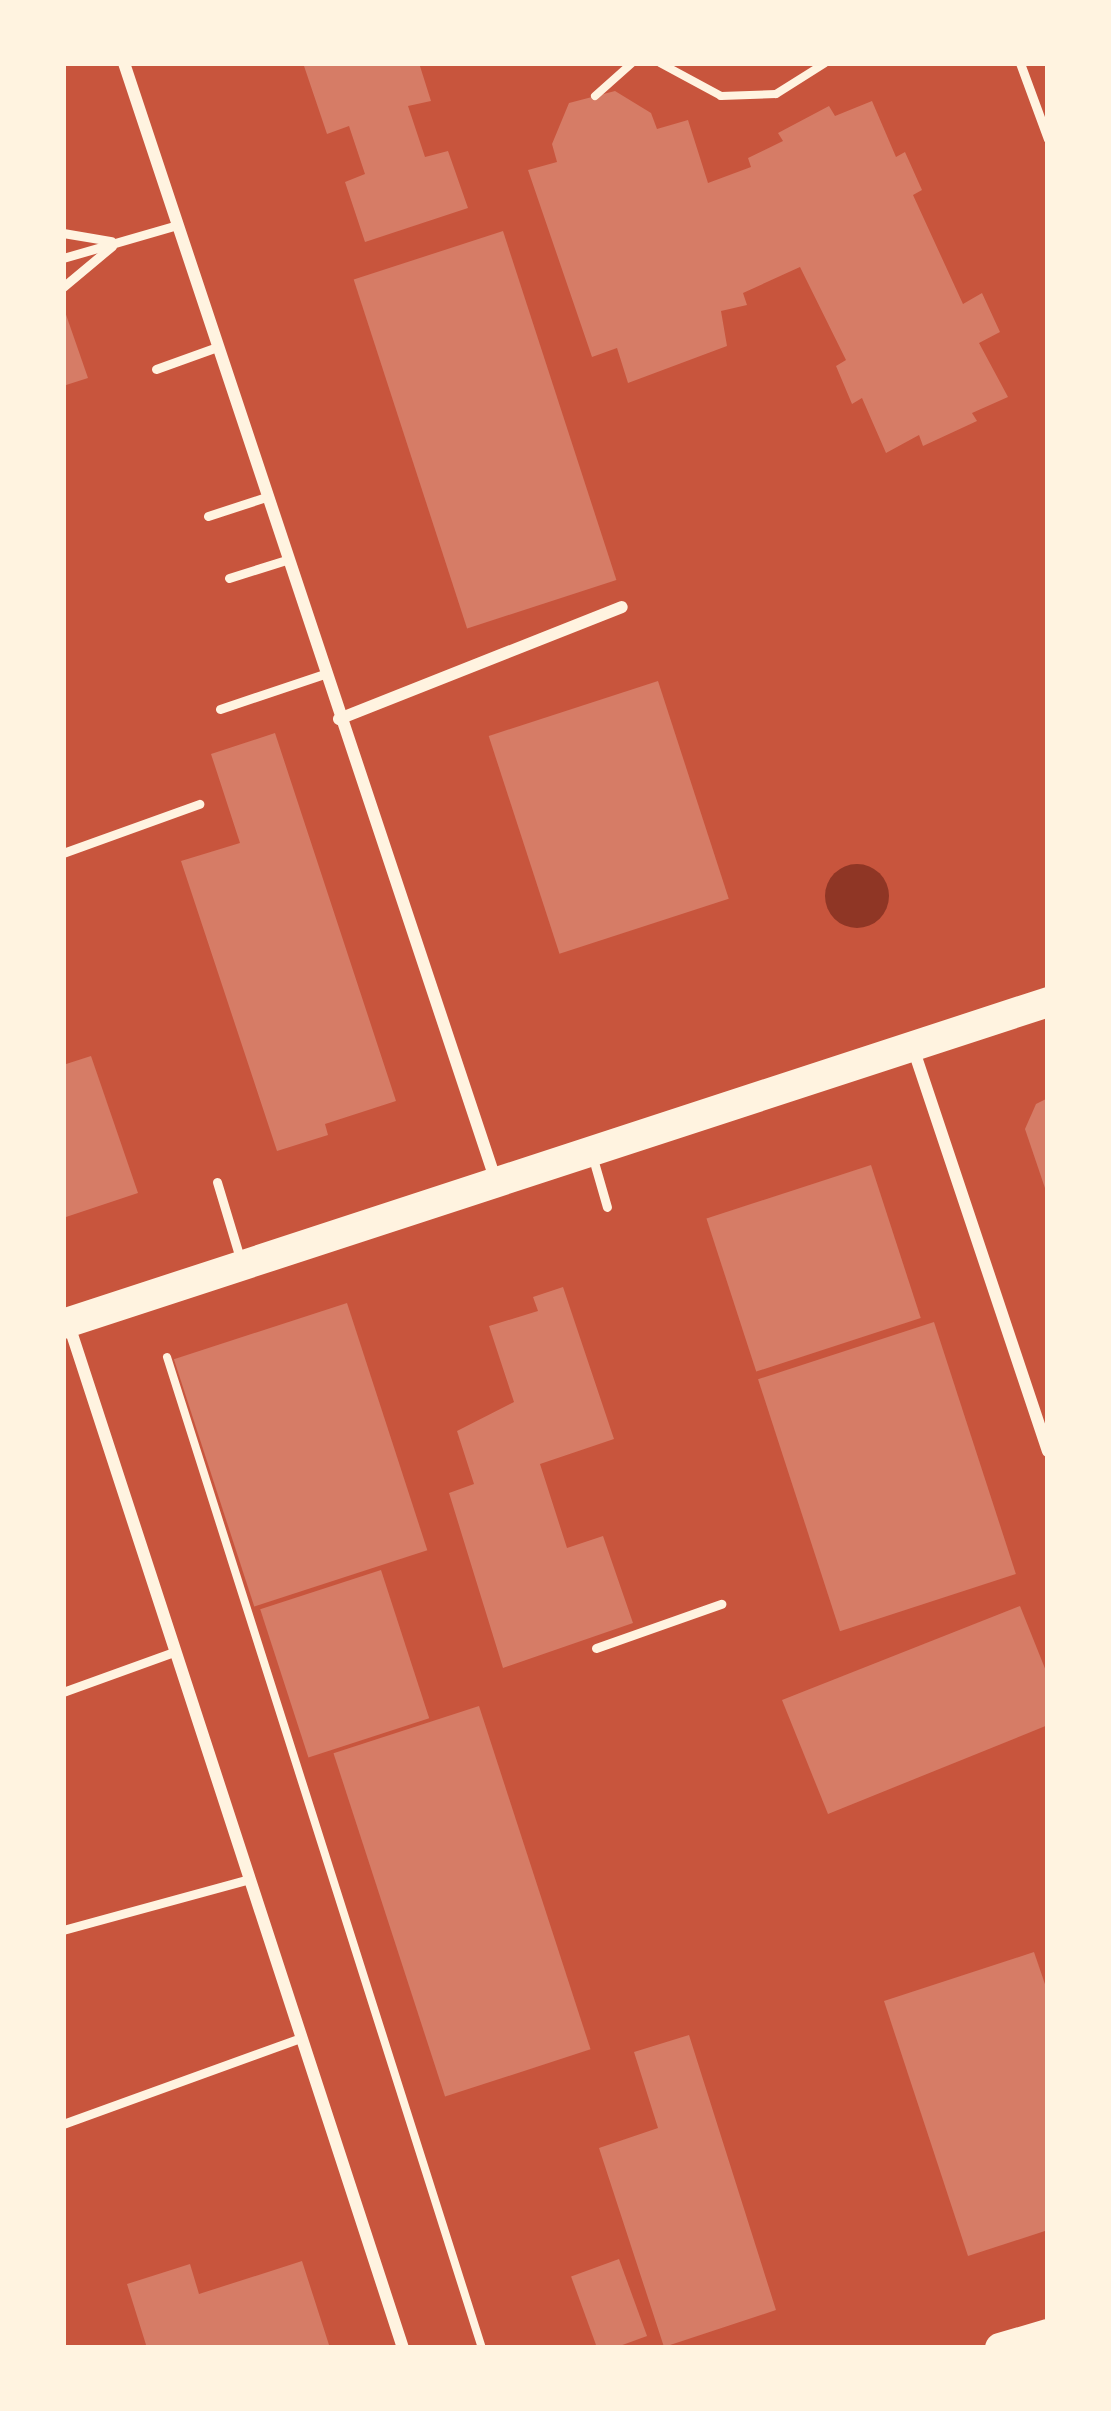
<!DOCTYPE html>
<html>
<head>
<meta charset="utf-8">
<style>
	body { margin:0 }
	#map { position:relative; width:1111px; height:2411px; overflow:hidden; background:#c8553d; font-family:"Open Sans",sans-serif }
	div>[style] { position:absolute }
	.water>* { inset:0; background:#8f3625 }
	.round { border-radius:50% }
	.building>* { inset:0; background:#d67c66; transform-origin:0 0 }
	.path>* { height:8px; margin:-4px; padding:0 4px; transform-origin:4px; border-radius:4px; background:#fff3e0 }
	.service>* { height:9px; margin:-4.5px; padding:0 4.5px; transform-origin:4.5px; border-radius:4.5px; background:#fff3e0 }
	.minor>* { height:12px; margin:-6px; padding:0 6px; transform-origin:6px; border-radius:6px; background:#fff3e0 }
	.primary>* { height:30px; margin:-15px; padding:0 15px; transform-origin:15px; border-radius:15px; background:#fff3e0 }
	span { translate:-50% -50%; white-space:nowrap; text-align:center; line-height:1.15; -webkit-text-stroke:9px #fff3e0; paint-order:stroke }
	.frame { position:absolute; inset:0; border:66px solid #fff3e0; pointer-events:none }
</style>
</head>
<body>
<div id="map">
	<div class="water">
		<i class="round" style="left:825px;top:864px;width:64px;height:64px"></i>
	</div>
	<div class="building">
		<i style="clip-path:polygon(303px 63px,419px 63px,431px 101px,408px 106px,425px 157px,448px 151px,468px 208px,365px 242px,345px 182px,365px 174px,349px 126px,327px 134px)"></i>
		<i style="clip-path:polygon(615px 91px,651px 113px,657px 129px,688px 120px,708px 183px,751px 167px,748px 158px,783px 141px,778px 133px,829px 106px,835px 116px,872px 101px,896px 157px,905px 152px,922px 190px,913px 195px,963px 304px,982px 293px,1000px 332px,979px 343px,1008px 397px,972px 413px,977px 421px,923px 446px,919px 435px,886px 453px,862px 398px,852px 404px,836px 366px,846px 360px,800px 267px,743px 293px,747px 305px,721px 311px,727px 346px,628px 383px,617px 348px,592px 357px,528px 170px,557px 162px,552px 144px,569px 103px)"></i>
		<i style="left:503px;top:231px;width:367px;height:157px;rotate:72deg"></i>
		<i style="clip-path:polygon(63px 306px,88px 378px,63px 386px)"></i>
		<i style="left:658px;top:681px;width:229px;height:178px;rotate:72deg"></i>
		<i style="clip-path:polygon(275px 733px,396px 1101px,325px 1124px,328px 1135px,277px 1151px,181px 861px,240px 843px,211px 754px)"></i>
		<i style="clip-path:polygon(91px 1056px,138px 1193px,63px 1218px,63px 1065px)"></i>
		<i style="clip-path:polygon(1048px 1098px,1048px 1194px,1047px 1194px,1025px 1129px,1036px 1104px)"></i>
		<i style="left:871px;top:1165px;width:161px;height:173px;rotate:72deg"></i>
		<i style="clip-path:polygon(563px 1287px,614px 1439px,540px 1464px,567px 1548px,603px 1536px,633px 1623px,503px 1668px,449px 1493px,474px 1484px,457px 1431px,514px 1402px,489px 1326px,538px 1311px,533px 1297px)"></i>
		<i style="left:347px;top:1303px;width:260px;height:182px;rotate:72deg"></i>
		<i style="left:934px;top:1322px;width:265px;height:185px;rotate:72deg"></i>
		<i style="left:381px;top:1570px;width:156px;height:127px;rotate:72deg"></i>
		<i style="clip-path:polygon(1020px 1606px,1048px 1676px,1048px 1725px,828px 1814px,782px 1700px)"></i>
		<i style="left:479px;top:1706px;width:361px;height:153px;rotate:72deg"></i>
		<i style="clip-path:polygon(1034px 1952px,1048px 1993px,1048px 2230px,968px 2256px,884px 2001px)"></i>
		<i style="clip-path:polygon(689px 2035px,776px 2310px,664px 2347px,599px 2148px,658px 2128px,634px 2052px)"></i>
		<i style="left:619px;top:2259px;width:82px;height:51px;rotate:70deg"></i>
		<i style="clip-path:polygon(302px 2261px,330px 2348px,147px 2348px,127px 2284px,190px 2264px,199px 2294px)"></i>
	</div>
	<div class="path">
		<i style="left:660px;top:63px;width:69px;rotate:28.4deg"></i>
		<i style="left:721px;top:96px;width:55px;rotate:-2.1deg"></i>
		<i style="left:776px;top:94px;width:58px;rotate:-32.3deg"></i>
		<i style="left:595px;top:96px;width:50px;rotate:-41.7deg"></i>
		<i style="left:167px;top:1357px;width:1040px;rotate:72.37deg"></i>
	</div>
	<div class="service">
		<i style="left:1020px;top:63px;width:81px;rotate:69.8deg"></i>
		<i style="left:63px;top:233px;width:49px;rotate:9.5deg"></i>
		<i style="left:63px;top:258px;width:119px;rotate:-16.1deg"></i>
		<i style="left:63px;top:287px;width:64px;rotate:-39.9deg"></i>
		<i style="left:156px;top:369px;width:65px;rotate:-19.8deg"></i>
		<i style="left:208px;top:516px;width:61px;rotate:-18.1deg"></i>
		<i style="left:229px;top:578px;width:60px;rotate:-17.5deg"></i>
		<i style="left:220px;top:709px;width:110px;rotate:-18.6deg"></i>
		<i style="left:63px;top:853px;width:145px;rotate:-19.8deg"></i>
		<i style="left:592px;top:1155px;width:54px;rotate:73.9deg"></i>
		<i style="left:217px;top:1182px;width:79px;rotate:73.2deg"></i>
		<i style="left:596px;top:1648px;width:133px;rotate:-19.4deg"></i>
		<i style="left:63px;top:1692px;width:120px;rotate:-19.9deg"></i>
		<i style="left:63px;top:1930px;width:194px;rotate:-15.3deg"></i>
		<i style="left:63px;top:2124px;width:253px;rotate:-19.9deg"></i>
	</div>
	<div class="minor">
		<i style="left:124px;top:63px;width:1181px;rotate:71.6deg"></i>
		<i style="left:339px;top:719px;width:304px;rotate:-21.6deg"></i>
		<i style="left:914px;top:1051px;width:422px;rotate:71.5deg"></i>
		<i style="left:68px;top:1322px;width:1079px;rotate:71.92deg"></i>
	</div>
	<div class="primary">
		<i style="left:63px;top:1324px;width:1036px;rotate:-18.1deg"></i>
		<i style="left:1000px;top:2348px;width:50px;rotate:-16.3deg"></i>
	</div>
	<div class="frame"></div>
</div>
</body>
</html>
